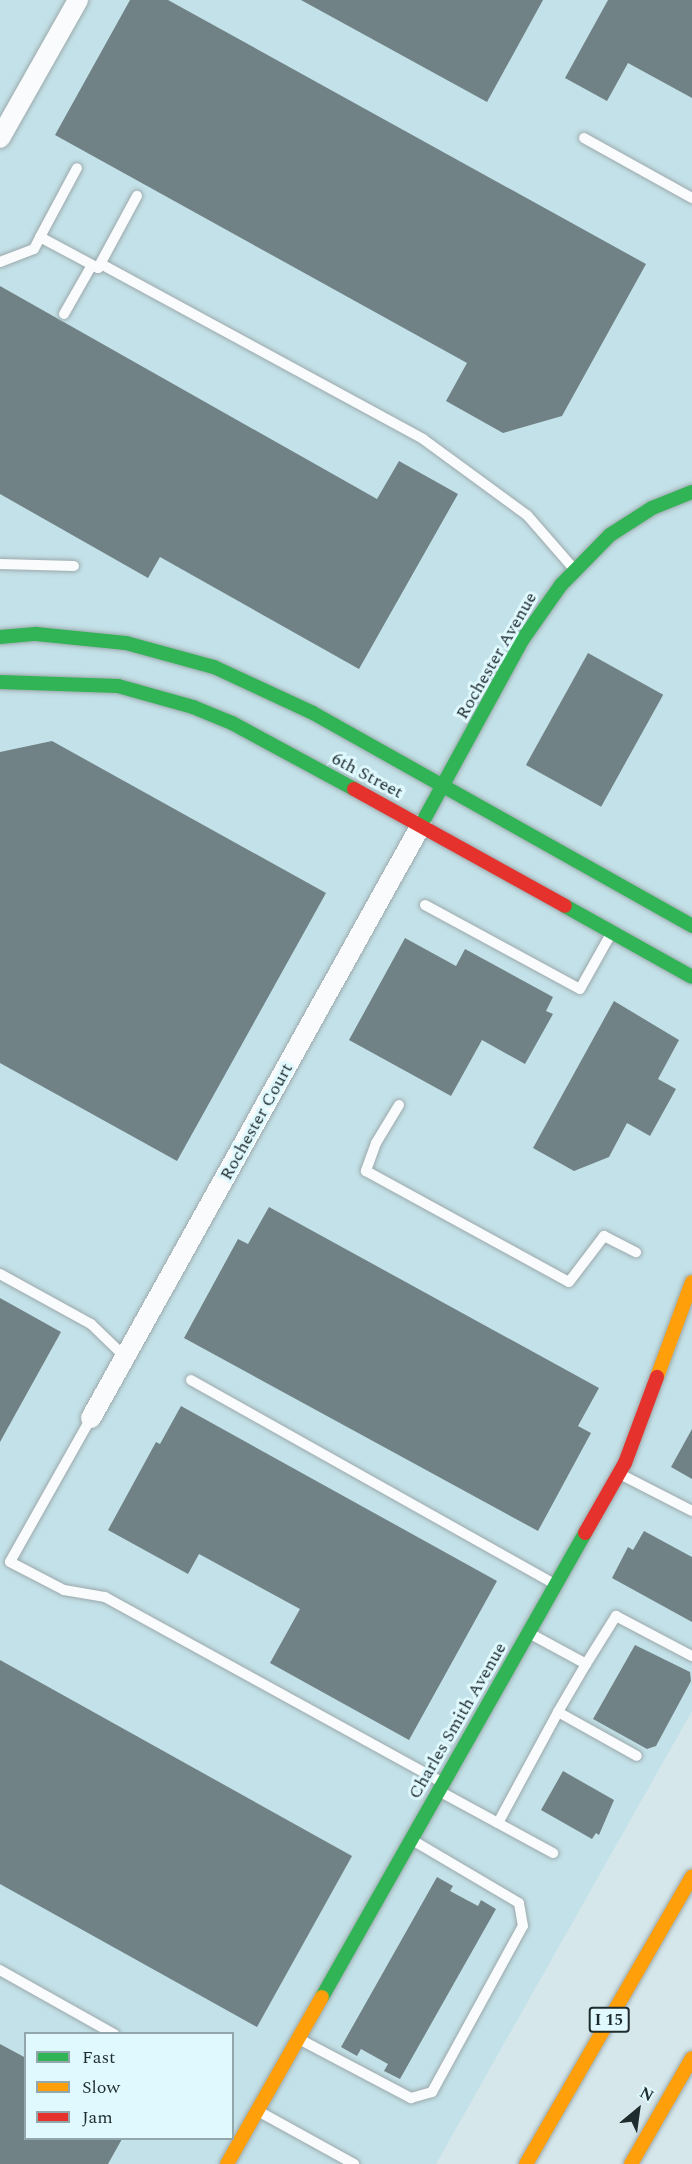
<!DOCTYPE html>
<html>
<head>
<meta charset="utf-8">
<style>
	body { margin:0 }
	#map { position:relative; width:692px; height:2164px; overflow:hidden; background:#d5e7eb; font-family:Spectral,serif }
	div>[style] { position:absolute }
	.built>* { inset:0; background:#c3e1e8 }
	.building>* { inset:0; background:#708285; transform-origin:0 0 }
	.roads { filter:drop-shadow(0 0 2px #9ba9ac) drop-shadow(0 0 2px #9ba9ac) }
	.lane>* { height:10px; margin:-5px; padding:0 5px; transform-origin:5px; border-radius:5px; background:#f9fbfc }
	.street>* { height:20px; margin:-10px; padding:0 10px; transform-origin:10px; border-radius:10px; background:#f9fbfc }
	.fast>* { height:14px; margin:-7px; padding:0 7px; transform-origin:7px; border-radius:7px; background:#30b455 }
	.slow>* { height:14px; margin:-7px; padding:0 7px; transform-origin:7px; border-radius:7px; background:#ff9f0a }
	.jam>* { height:14px; margin:-7px; padding:0 7px; transform-origin:7px; border-radius:7px; background:#e5322d }
	span { translate:-50% -50%; white-space:nowrap; text-align:center; line-height:1.15; -webkit-text-stroke:6px #dff9fe; paint-order:stroke }
	.shield-label span { padding:2px 4px; background:#dff9fe; border:2px solid; border-radius:4px; -webkit-text-stroke-width:0 }
	.shield-label { font-size:16px; color:#1f2c2e; font-weight:700 }
	.street-label { font-size:18px; color:#1f2c2e }
	.legend { position:absolute; left:24px; top:2032px; width:210px; height:108px; box-sizing:border-box; background:#dff9fe; border:2px solid #92a7ab; margin:0; padding:8px 10px; list-style:none; font-size:18px; color:#1f2c2e }
	.legend li { display:flex; align-items:center; gap:12px; height:30px }
	.legend b { width:30px; border:2px solid #92a7ab }
	.north { position:absolute; left:608px; top:2080px; width:60px; height:60px; -webkit-text-stroke:4px #dff9fe; paint-order:stroke; rotate:29deg; font-size:16px; font-weight:700; line-height:24px; text-align:center; color:#1f2c2e }
	.north::after { content:''; display:block; margin:auto; width:21px; height:27px; background:#1f2c2e; clip-path:polygon(50% 0,100% 100%,50% 72%,0 100%) }
</style>
</head>
<body>
<div id="map">
	<div class="built">
		<i style="clip-path:polygon(evenodd,0 0,692px 0,692px 1711px,436px 2164px,0 2164px,0 0,26px 2034px,232px 2034px,232px 2138px,26px 2138px,26px 2034px)"></i>
	</div>
	<div class="building">
		<i style="clip-path:polygon(130px 0,168px 0,646px 264px,562px 416px,503px 433px,446px 401px,467px 363px,55px 135px)"></i>
		<i style="clip-path:polygon(301px 0,543px 0,487px 102px)"></i>
		<i style="clip-path:polygon(608px 0,692px 0,692px 98px,628px 63px,607px 101px,565px 78px)"></i>
		<i style="clip-path:polygon(0 286px,377px 499px,399px 461px,458px 494px,359px 669px,160px 557px,148px 578px,0 494px)"></i>
		<i style="left:588px;top:653px;width:86px;height:128px;rotate:29deg"></i>
		<i style="clip-path:polygon(52px 741px,326px 893px,177px 1161px,0 1063px,0 752px)"></i>
		<i style="clip-path:polygon(405px 938px,456px 966px,465px 949px,553px 997px,546px 1011px,553px 1014px,525px 1064px,482px 1040px,451px 1096px,349px 1040px)"></i>
		<i style="clip-path:polygon(614px 1001px,679px 1040px,658px 1079px,676px 1089px,650px 1136px,627px 1123px,609px 1157px,574px 1171px,533px 1148px)"></i>
		<i style="clip-path:polygon(269px 1207px,599px 1388px,578px 1426px,591px 1433px,538px 1531px,184px 1338px,238px 1239px,248px 1244px)"></i>
		<i style="clip-path:polygon(0 1298px,61px 1332px,0 1442px)"></i>
		<i style="clip-path:polygon(181px 1406px,497px 1581px,409px 1740px,270px 1663px,300px 1609px,199px 1554px,188px 1574px,108px 1530px,156px 1442px,160px 1444px)"></i>
		<i style="clip-path:polygon(692px 1429px,692px 1479px,671px 1467px)"></i>
		<i style="clip-path:polygon(644px 1531px,692px 1557px,692px 1622px,612px 1578px,628px 1547px,633px 1550px)"></i>
		<i style="clip-path:polygon(635px 1645px,690px 1672px,691px 1681px,656px 1746px,647px 1749px,593px 1719px)"></i>
		<i style="clip-path:polygon(0 1660px,352px 1856px,257px 2027px,0 1884px)"></i>
		<i style="clip-path:polygon(563px 1771px,614px 1800px,599px 1835px,596px 1833px,592px 1839px,541px 1810px)"></i>
		<i style="clip-path:polygon(437px 1877px,453px 1886px,450px 1891px,478px 1906px,481px 1900px,496px 1909px,400px 2079px,384px 2071px,388px 2064px,361px 2049px,357px 2056px,341px 2047px)"></i>
		<i style="clip-path:polygon(0 2044px,26px 2058px,26px 2139px,122px 2139px,108px 2164px,0 2164px)"></i>
	</div>
	<div class="roads">
		<div class="lane">
			<i style="left:584px;top:138px;width:124px;rotate:29.1deg"></i>
			<i style="left:40px;top:237px;width:78px;rotate:-61.8deg"></i>
			<i style="left:0;top:262px;width:36px;rotate:-21deg"></i>
			<i style="left:34px;top:249px;width:13px;rotate:-63deg"></i>
			<i style="left:40px;top:237px;width:66px;rotate:28.1deg"></i>
			<i style="left:98px;top:268px;width:82px;rotate:-61.6deg"></i>
			<i style="left:101px;top:264px;width:366px;rotate:28.5deg"></i>
			<i style="left:423px;top:439px;width:129px;rotate:36.2deg"></i>
			<i style="left:527px;top:515px;width:72px;rotate:49deg"></i>
			<i style="left:64px;top:314px;width:56px;rotate:-60.3deg"></i>
			<i style="left:0;top:564px;width:74px;rotate:1.5deg"></i>
			<i style="left:425px;top:905px;width:176px;rotate:28.5deg"></i>
			<i style="left:580px;top:989px;width:65px;rotate:-60.7deg"></i>
			<i style="left:399px;top:1105px;width:44px;rotate:121.2deg"></i>
			<i style="left:376px;top:1143px;width:30px;rotate:110deg"></i>
			<i style="left:366px;top:1171px;width:231px;rotate:28.7deg"></i>
			<i style="left:569px;top:1282px;width:58px;rotate:-52.7deg"></i>
			<i style="left:604px;top:1236px;width:36px;rotate:27deg"></i>
			<i style="left:0;top:1274px;width:104px;rotate:28.8deg"></i>
			<i style="left:91px;top:1324px;width:47px;rotate:44.1deg"></i>
			<i style="left:191px;top:1380px;width:419px;rotate:29.3deg"></i>
			<i style="left:91px;top:1418px;width:165px;rotate:119.4deg"></i>
			<i style="left:10px;top:1562px;width:61px;rotate:27.4deg"></i>
			<i style="left:64px;top:1590px;width:42px;rotate:9.7deg"></i>
			<i style="left:105px;top:1597px;width:386px;rotate:28.8deg"></i>
			<i style="left:620px;top:1474px;width:81px;rotate:27.2deg"></i>
			<i style="left:529px;top:1633px;width:65px;rotate:28.5deg"></i>
			<i style="left:586px;top:1664px;width:56px;rotate:120.3deg"></i>
			<i style="left:558px;top:1712px;width:90px;rotate:29.1deg"></i>
			<i style="left:586px;top:1664px;width:57px;rotate:-58deg"></i>
			<i style="left:616px;top:1616px;width:86px;rotate:27.8deg"></i>
			<i style="left:439px;top:1791px;width:130px;rotate:28.5deg"></i>
			<i style="left:498px;top:1823px;width:126px;rotate:-61.6deg"></i>
			<i style="left:0;top:1970px;width:131px;rotate:29.3deg"></i>
			<i style="left:299px;top:2039px;width:127px;rotate:27.8deg"></i>
			<i style="left:411px;top:2098px;width:22px;rotate:-16deg"></i>
			<i style="left:432px;top:2092px;width:189px;rotate:-61.3deg"></i>
			<i style="left:523px;top:1926px;width:23px;rotate:-100deg"></i>
			<i style="left:519px;top:1903px;width:124px;rotate:-149.5deg"></i>
			<i style="left:258px;top:2111px;width:110px;rotate:28.9deg"></i>
		</div>
		<div class="street">
			<i style="left:0;top:138px;width:159px;rotate:-60.5deg"></i>
			<i style="left:91px;top:1418px;width:679px;rotate:-60.9deg"></i>
		</div>
		<div class="fast">
			<i style="left:0;top:637px;width:36px;rotate:-5deg"></i>
			<i style="left:36px;top:634px;width:90px;rotate:5.7deg"></i>
			<i style="left:126px;top:643px;width:91px;rotate:15.3deg"></i>
			<i style="left:214px;top:667px;width:109px;rotate:24.9deg"></i>
			<i style="left:313px;top:713px;width:435px;rotate:29.3deg"></i>
			<i style="left:0;top:682px;width:118px;rotate:1.9deg"></i>
			<i style="left:118px;top:686px;width:78px;rotate:15.6deg"></i>
			<i style="left:193px;top:707px;width:42px;rotate:22.3deg"></i>
			<i style="left:232px;top:723px;width:139px;rotate:28.4deg"></i>
			<i style="left:421px;top:825px;width:212px;rotate:-61.3deg"></i>
			<i style="left:523px;top:639px;width:66px;rotate:-54.9deg"></i>
			<i style="left:561px;top:585px;width:70px;rotate:-45.6deg"></i>
			<i style="left:610px;top:535px;width:50px;rotate:-32.7deg"></i>
			<i style="left:652px;top:508px;width:43px;rotate:-21.8deg"></i>
			<i style="left:565px;top:906px;width:145px;rotate:29.2deg"></i>
			<i style="left:322px;top:1997px;width:533px;rotate:-60.45deg"></i>
		</div>
		<div class="slow">
			<i style="left:657px;top:1377px;width:101px;rotate:-69.8deg"></i>
			<i style="left:227px;top:2164px;width:192px;rotate:-60.4deg"></i>
			<i style="left:526px;top:2164px;width:332px;rotate:-60deg"></i>
			<i style="left:631px;top:2164px;width:122px;rotate:-60.1deg"></i>
		</div>
		<div class="jam">
			<i style="left:354px;top:789px;width:241px;rotate:29deg"></i>
			<i style="left:585px;top:1533px;width:81px;rotate:-60.3deg"></i>
			<i style="left:625px;top:1463px;width:92px;rotate:-69.6deg"></i>
		</div>
	</div>
	<div class="shield-label">
		<span style="left:609px;top:2020px">I 15</span>
	</div>
	<div class="street-label">
		<span style="left:497px;top:656px;rotate:-60deg">Rochester Avenue</span>
		<span style="left:367px;top:776px;rotate:28deg">6th Street</span>
		<span style="left:257px;top:1122px;rotate:-61deg">Rochester Court</span>
		<span style="left:458px;top:1721px;rotate:-60deg">Charles Smith Avenue</span>
	</div>
	<ul class="legend">
	<li><b style="height:8px;background:#30b455"></b>Fast</li>
	<li><b style="height:8px;background:#ff9f0a"></b>Slow</li>
	<li><b style="height:8px;background:#e5322d"></b>Jam</li>
	</ul>
	<div class="north">N</div>
</div>
</body>
</html>
